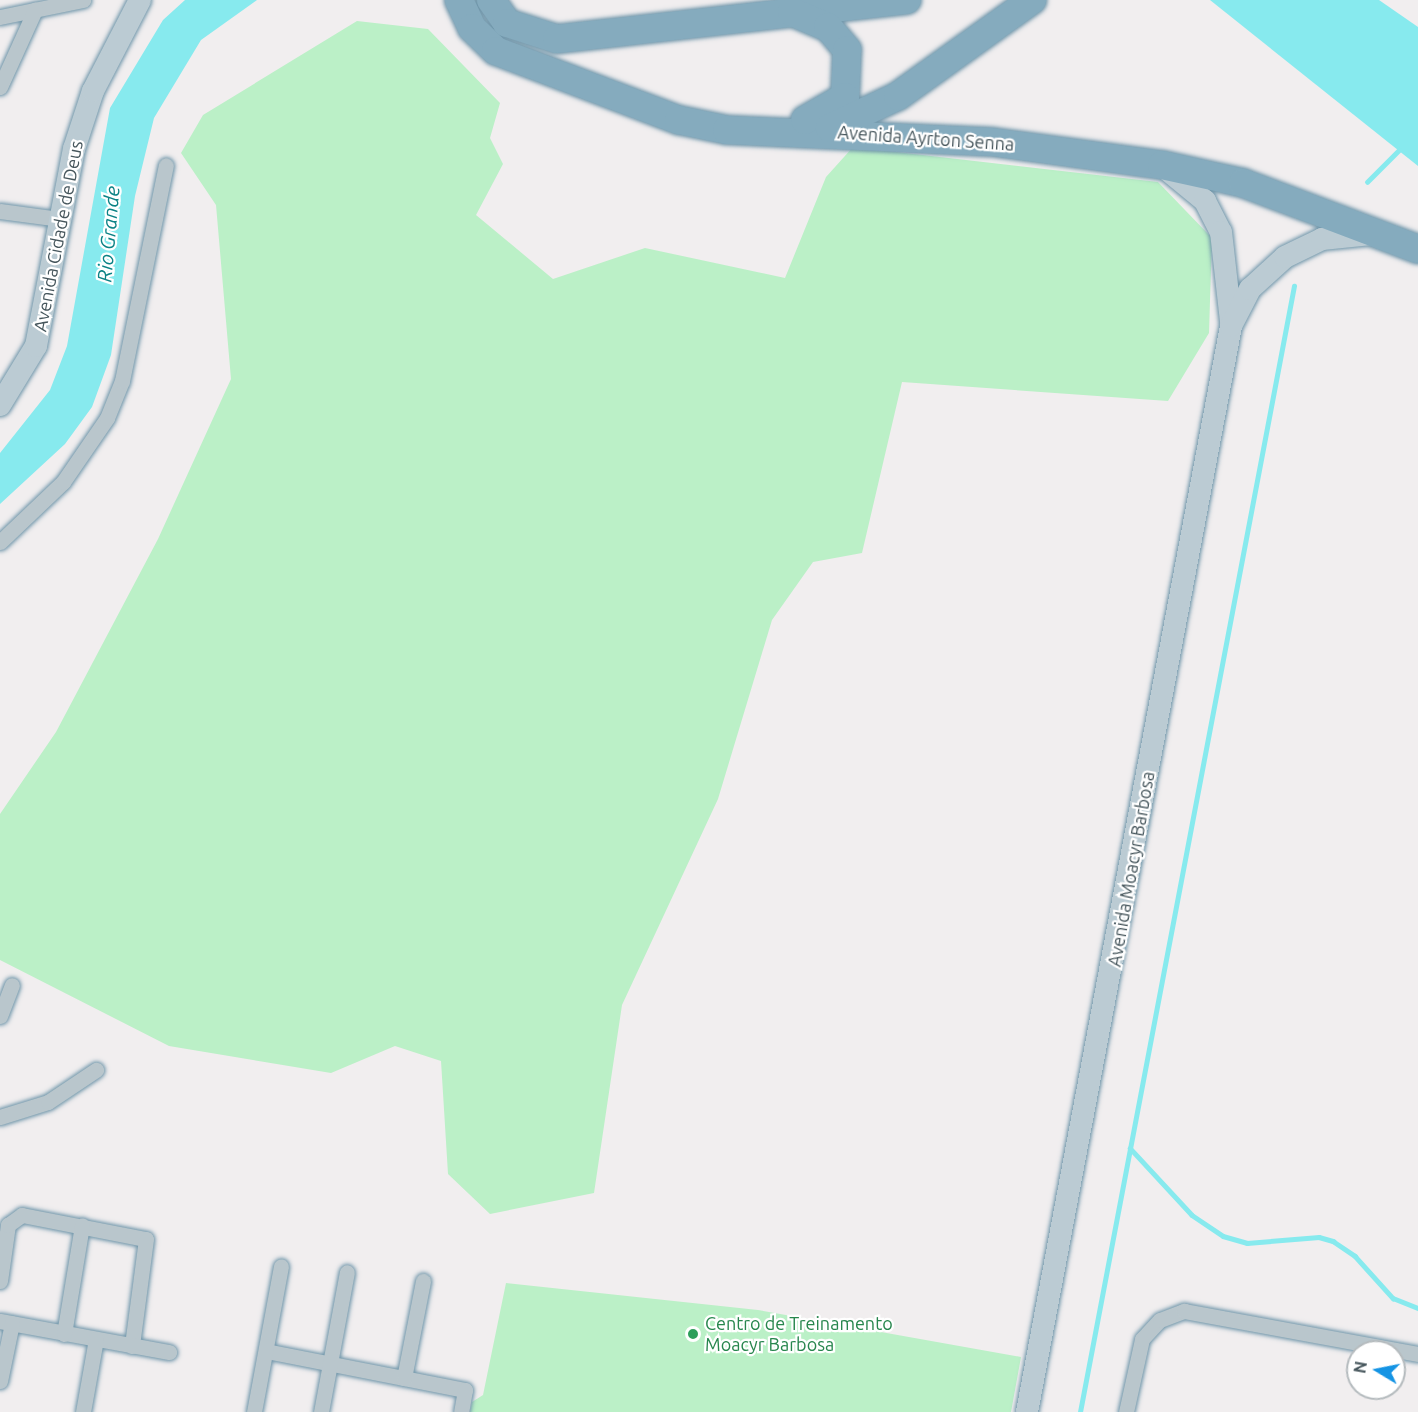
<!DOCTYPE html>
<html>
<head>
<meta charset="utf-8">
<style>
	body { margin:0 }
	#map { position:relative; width:1418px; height:1412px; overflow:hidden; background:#f1eeef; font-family:Ubuntu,sans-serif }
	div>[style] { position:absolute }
	.green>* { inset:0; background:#bbf0c7 }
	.water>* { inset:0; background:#87eaee }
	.stream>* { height:4.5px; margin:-2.25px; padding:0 2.25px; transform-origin:2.25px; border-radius:2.25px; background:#87eaee }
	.roads { filter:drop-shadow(0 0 2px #7096aa) drop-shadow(0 0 2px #7096aa) }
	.street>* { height:15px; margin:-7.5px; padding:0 7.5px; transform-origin:7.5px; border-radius:7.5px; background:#b9c6cc }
	.secondary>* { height:22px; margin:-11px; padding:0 11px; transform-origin:11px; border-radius:11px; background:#bbcbd3 }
	.highway>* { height:28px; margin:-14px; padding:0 14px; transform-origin:14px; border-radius:14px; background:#85abbe }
	.dots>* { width:16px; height:16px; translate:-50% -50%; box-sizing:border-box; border:3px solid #fff; border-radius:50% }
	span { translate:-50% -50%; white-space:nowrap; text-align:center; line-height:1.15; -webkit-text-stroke:4.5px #fff; paint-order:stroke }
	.street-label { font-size:18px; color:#46565c }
	.leisure-label { font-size:18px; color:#27864d }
	.left { translate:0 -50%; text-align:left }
	.water-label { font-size:20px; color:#0b8285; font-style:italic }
	.north { position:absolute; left:1346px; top:1340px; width:60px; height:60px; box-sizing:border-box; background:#fff; border:2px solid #b5bbbe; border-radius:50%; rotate:280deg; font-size:16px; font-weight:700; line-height:24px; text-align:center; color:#46565c }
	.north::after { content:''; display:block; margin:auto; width:21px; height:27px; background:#1594e4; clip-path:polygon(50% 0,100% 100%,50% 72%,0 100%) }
</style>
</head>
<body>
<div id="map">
	<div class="green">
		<i style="clip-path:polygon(357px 21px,428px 29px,500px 103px,490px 138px,503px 164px,476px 215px,553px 279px,645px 248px,785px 278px,826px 177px,853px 147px,1158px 182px,1212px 238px,1209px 333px,1168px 401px,902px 382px,862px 553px,813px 562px,772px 620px,718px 799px,622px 1005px,594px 1193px,490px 1214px,448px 1174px,441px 1061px,395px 1046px,331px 1073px,169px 1046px,0 960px,0 814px,56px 732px,158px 539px,231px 379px,216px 205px,181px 153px,203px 115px)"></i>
		<i style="clip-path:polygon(506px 1283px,758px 1310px,1021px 1357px,1011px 1412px,470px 1412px,472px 1402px,483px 1395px)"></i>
	</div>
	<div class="water">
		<i style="clip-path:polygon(185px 0,257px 0,201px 40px,154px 118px,135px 196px,111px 355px,92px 407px,65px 444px,0 504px,0 453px,50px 390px,67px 346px,110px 108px,163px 20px)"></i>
		<i style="clip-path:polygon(1210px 0,1379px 0,1418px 27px,1418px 166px)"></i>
	</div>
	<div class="stream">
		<i style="left:1367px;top:182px;width:45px;rotate:-45deg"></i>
		<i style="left:1130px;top:1148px;width:91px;rotate:47.2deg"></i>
		<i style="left:1192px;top:1215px;width:37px;rotate:34deg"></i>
		<i style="left:1223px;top:1236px;width:25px;rotate:16deg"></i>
		<i style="left:1247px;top:1243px;width:72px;rotate:-4.8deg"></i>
		<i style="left:1319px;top:1237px;width:15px;rotate:16deg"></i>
		<i style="left:1333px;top:1241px;width:27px;rotate:34deg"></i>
		<i style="left:1355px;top:1256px;width:57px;rotate:47.9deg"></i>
		<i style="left:1393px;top:1298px;width:27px;rotate:22deg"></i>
		<i style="left:1080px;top:1412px;width:1146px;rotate:-79.24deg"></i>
	</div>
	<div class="roads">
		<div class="street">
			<i style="left:0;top:17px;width:85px;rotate:-11.6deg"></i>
			<i style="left:0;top:87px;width:85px;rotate:-65.6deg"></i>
			<i style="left:0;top:211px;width:61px;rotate:7.6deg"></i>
			<i style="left:0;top:542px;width:87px;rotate:-43.6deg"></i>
			<i style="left:63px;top:482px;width:78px;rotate:-55.5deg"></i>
			<i style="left:107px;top:418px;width:40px;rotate:-68deg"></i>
			<i style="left:122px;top:381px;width:220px;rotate:-78.5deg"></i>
			<i style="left:0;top:1016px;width:33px;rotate:-69deg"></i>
			<i style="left:0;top:1117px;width:50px;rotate:-17.4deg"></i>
			<i style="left:48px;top:1102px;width:58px;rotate:-33.7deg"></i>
			<i style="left:0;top:1281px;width:57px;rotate:-81.9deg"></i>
			<i style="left:8px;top:1225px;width:17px;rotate:-36deg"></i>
			<i style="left:22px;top:1215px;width:126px;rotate:11deg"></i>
			<i style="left:146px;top:1239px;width:108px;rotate:97.5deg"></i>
			<i style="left:0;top:1321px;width:172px;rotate:10.4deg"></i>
			<i style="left:64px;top:1334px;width:110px;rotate:-80.6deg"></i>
			<i style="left:266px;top:1351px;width:203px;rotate:11.1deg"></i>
			<i style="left:465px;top:1390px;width:22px;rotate:100deg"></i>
			<i style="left:404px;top:1378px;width:99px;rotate:-78.9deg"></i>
			<i style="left:0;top:1381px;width:59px;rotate:-78.3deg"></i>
			<i style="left:83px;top:1412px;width:74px;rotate:-79.9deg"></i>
			<i style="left:254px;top:1412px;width:148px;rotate:-79.5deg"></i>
			<i style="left:321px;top:1412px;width:142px;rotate:-79.5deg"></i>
			<i style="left:1126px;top:1412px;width:75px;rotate:-77.6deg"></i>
			<i style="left:1142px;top:1339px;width:26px;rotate:-47deg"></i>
			<i style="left:1160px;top:1320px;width:26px;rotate:-21deg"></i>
			<i style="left:1184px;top:1311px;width:238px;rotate:10.4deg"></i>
		</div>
		<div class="secondary">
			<i style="left:1165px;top:168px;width:52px;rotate:39.5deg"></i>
			<i style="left:1205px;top:201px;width:35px;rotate:63deg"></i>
			<i style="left:1221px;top:232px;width:90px;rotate:83.6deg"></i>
			<i style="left:0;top:405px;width:69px;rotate:-58.6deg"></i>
			<i style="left:36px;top:346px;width:201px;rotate:-79.1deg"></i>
			<i style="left:74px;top:149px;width:61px;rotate:-71.9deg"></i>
			<i style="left:93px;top:91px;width:102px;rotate:-62.7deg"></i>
			<i style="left:1027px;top:1412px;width:1105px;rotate:-79.36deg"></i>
			<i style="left:1231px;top:326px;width:42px;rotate:-62.8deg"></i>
			<i style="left:1250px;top:289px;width:47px;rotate:-42.4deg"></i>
			<i style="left:1285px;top:257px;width:41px;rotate:-25.9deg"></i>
			<i style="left:1322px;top:239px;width:49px;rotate:-5.8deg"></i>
		</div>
		<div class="highway">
			<i style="left:459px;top:0;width:31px;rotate:65deg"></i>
			<i style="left:472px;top:28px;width:33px;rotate:44deg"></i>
			<i style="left:496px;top:51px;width:196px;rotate:20.7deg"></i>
			<i style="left:679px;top:120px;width:49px;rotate:11.8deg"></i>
			<i style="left:727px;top:130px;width:265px;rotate:2.6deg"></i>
			<i style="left:992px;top:142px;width:172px;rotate:7.7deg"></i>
			<i style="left:1162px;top:165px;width:83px;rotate:12.5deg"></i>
			<i style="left:1243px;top:183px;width:187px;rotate:20.7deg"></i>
			<i style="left:491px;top:0;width:28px;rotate:55deg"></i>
			<i style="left:507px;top:23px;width:52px;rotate:17.7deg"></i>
			<i style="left:557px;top:39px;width:352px;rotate:-6.4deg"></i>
			<i style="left:792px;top:12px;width:39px;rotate:23deg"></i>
			<i style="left:828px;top:27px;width:30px;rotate:50deg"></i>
			<i style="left:847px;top:50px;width:47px;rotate:92.4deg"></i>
			<i style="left:845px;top:97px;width:46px;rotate:150.1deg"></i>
			<i style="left:830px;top:128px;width:75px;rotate:-25.2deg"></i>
			<i style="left:898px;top:96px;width:165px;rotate:-35.6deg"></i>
		</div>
	</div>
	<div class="dots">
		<i style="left:693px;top:1334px;background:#2e9e5b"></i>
	</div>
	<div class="street-label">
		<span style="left:926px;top:138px;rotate:4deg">Avenida Ayrton Senna</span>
		<span style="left:58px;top:236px;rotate:-79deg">Avenida Cidade de Deus</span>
		<span style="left:1131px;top:869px;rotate:-80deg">Avenida Moacyr Barbosa</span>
	</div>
	<div class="leisure-label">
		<span class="left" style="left:705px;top:1334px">Centro de Treinamento<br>Moacyr Barbosa</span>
	</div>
	<div class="water-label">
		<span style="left:108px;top:234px;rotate:-85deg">Rio Grande</span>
	</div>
	<div class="north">N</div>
</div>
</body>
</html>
